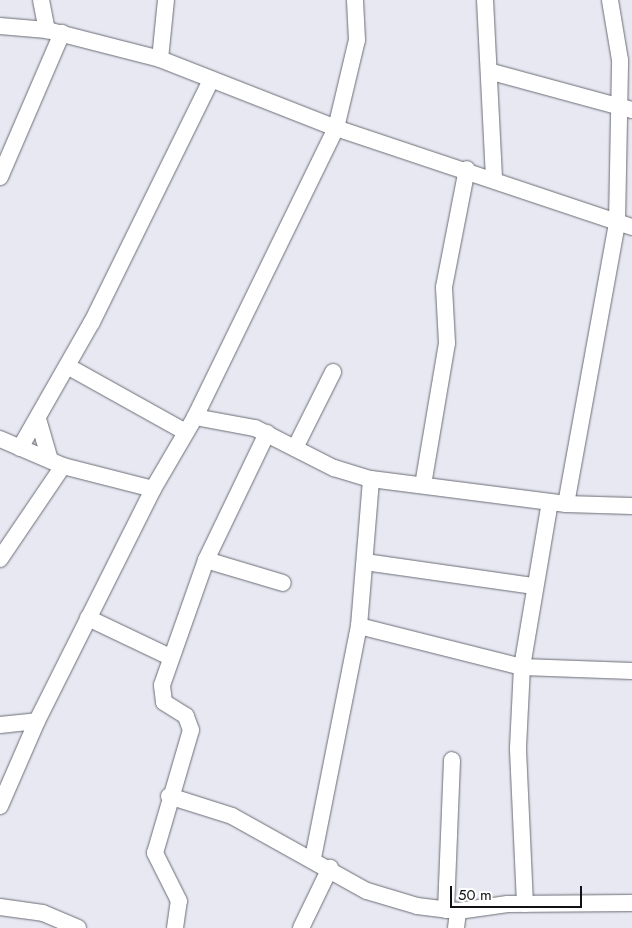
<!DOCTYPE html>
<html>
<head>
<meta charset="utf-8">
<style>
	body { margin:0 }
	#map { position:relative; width:632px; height:928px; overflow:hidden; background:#e7e8f2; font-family:Jost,sans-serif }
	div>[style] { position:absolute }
	.roads { filter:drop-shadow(0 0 1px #6b6d76) drop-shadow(0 0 1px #6b6d76) }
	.minor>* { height:16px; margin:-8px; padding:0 8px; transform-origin:8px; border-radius:8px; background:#fff }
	span { translate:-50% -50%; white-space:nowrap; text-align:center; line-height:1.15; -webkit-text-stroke:4px #fff; paint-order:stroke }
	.scale { position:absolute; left:450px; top:886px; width:132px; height:22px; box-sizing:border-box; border:2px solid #101114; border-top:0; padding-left:6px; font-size:15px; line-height:18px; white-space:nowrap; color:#101114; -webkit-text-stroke:4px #fff; paint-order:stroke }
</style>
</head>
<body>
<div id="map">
	<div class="roads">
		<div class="minor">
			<i style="left:41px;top:0;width:31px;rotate:79deg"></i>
			<i style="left:485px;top:0;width:177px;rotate:87.1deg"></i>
			<i style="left:0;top:26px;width:47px;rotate:4.9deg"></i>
			<i style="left:47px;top:30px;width:117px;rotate:14.4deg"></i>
			<i style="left:160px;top:59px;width:189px;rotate:21.4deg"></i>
			<i style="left:336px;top:128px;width:312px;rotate:18.5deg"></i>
			<i style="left:160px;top:59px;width:59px;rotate:-84.2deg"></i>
			<i style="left:492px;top:72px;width:145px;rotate:15.2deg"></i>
			<i style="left:0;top:177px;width:157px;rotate:-66.7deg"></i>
			<i style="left:69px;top:367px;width:134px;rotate:29.1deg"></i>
			<i style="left:195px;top:417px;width:61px;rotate:10.4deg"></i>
			<i style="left:255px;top:428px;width:89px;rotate:26.9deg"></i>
			<i style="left:334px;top:468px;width:39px;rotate:17deg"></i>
			<i style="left:371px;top:479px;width:197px;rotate:7.3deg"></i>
			<i style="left:566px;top:504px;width:66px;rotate:1.7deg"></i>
			<i style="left:38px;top:419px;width:43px;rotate:73.7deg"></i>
			<i style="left:0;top:439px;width:69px;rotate:23.2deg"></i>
			<i style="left:63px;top:466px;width:93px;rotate:14.3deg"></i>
			<i style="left:20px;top:448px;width:145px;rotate:-60.3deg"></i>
			<i style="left:92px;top:322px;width:270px;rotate:-63.8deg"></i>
			<i style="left:295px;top:448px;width:85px;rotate:-63.4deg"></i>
			<i style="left:423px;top:485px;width:144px;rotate:-80.4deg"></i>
			<i style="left:447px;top:343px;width:56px;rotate:-93.1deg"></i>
			<i style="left:444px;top:287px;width:120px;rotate:-79deg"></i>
			<i style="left:566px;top:504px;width:287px;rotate:-79.7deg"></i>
			<i style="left:617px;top:222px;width:162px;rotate:-88.9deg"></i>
			<i style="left:620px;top:60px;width:61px;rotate:-99.5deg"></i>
			<i style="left:0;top:559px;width:112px;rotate:-55.9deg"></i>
			<i style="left:206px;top:560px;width:80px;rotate:16.6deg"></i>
			<i style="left:365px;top:562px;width:171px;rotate:8.1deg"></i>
			<i style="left:88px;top:618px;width:91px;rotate:25.4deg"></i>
			<i style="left:359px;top:626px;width:168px;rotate:14.1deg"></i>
			<i style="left:522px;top:667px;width:110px;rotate:2.1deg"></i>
			<i style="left:0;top:725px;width:37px;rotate:-6deg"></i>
			<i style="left:169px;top:796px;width:66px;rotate:17.6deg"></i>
			<i style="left:232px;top:816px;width:154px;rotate:29.1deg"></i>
			<i style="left:367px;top:891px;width:52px;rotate:16.7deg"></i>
			<i style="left:417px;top:906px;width:41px;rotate:7deg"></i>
			<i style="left:458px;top:911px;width:50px;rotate:-8deg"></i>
			<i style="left:508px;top:904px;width:124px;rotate:-0.5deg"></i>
			<i style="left:0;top:806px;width:93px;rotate:-66.5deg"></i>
			<i style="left:37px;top:721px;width:259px;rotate:-63.4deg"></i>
			<i style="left:153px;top:489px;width:83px;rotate:-59.7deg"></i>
			<i style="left:195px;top:417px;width:322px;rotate:-64deg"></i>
			<i style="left:336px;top:128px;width:90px;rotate:-76.6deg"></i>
			<i style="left:357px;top:40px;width:40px;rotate:-92.9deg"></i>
			<i style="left:313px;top:858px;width:237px;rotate:-78.8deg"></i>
			<i style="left:359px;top:626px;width:147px;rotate:-85.3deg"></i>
			<i style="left:525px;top:904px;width:156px;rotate:-92.6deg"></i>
			<i style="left:518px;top:748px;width:81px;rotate:-87.2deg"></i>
			<i style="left:522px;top:667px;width:167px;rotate:-80.4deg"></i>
			<i style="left:0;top:907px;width:43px;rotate:7.9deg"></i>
			<i style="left:43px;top:913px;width:38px;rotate:23deg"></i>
			<i style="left:446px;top:910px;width:150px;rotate:-87.7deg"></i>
			<i style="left:175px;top:928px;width:27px;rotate:-82deg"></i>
			<i style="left:179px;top:901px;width:54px;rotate:-116.6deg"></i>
			<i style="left:155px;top:853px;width:128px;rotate:-73.7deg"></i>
			<i style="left:191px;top:730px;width:15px;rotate:-110deg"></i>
			<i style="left:186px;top:716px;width:26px;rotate:-148deg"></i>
			<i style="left:164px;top:702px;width:17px;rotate:-97deg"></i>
			<i style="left:162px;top:685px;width:133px;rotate:-70.6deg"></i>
			<i style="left:206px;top:560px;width:141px;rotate:-64.3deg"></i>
			<i style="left:301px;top:928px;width:67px;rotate:-64.2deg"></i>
			<i style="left:456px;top:928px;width:17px;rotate:-83deg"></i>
		</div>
	</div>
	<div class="scale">50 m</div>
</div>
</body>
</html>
